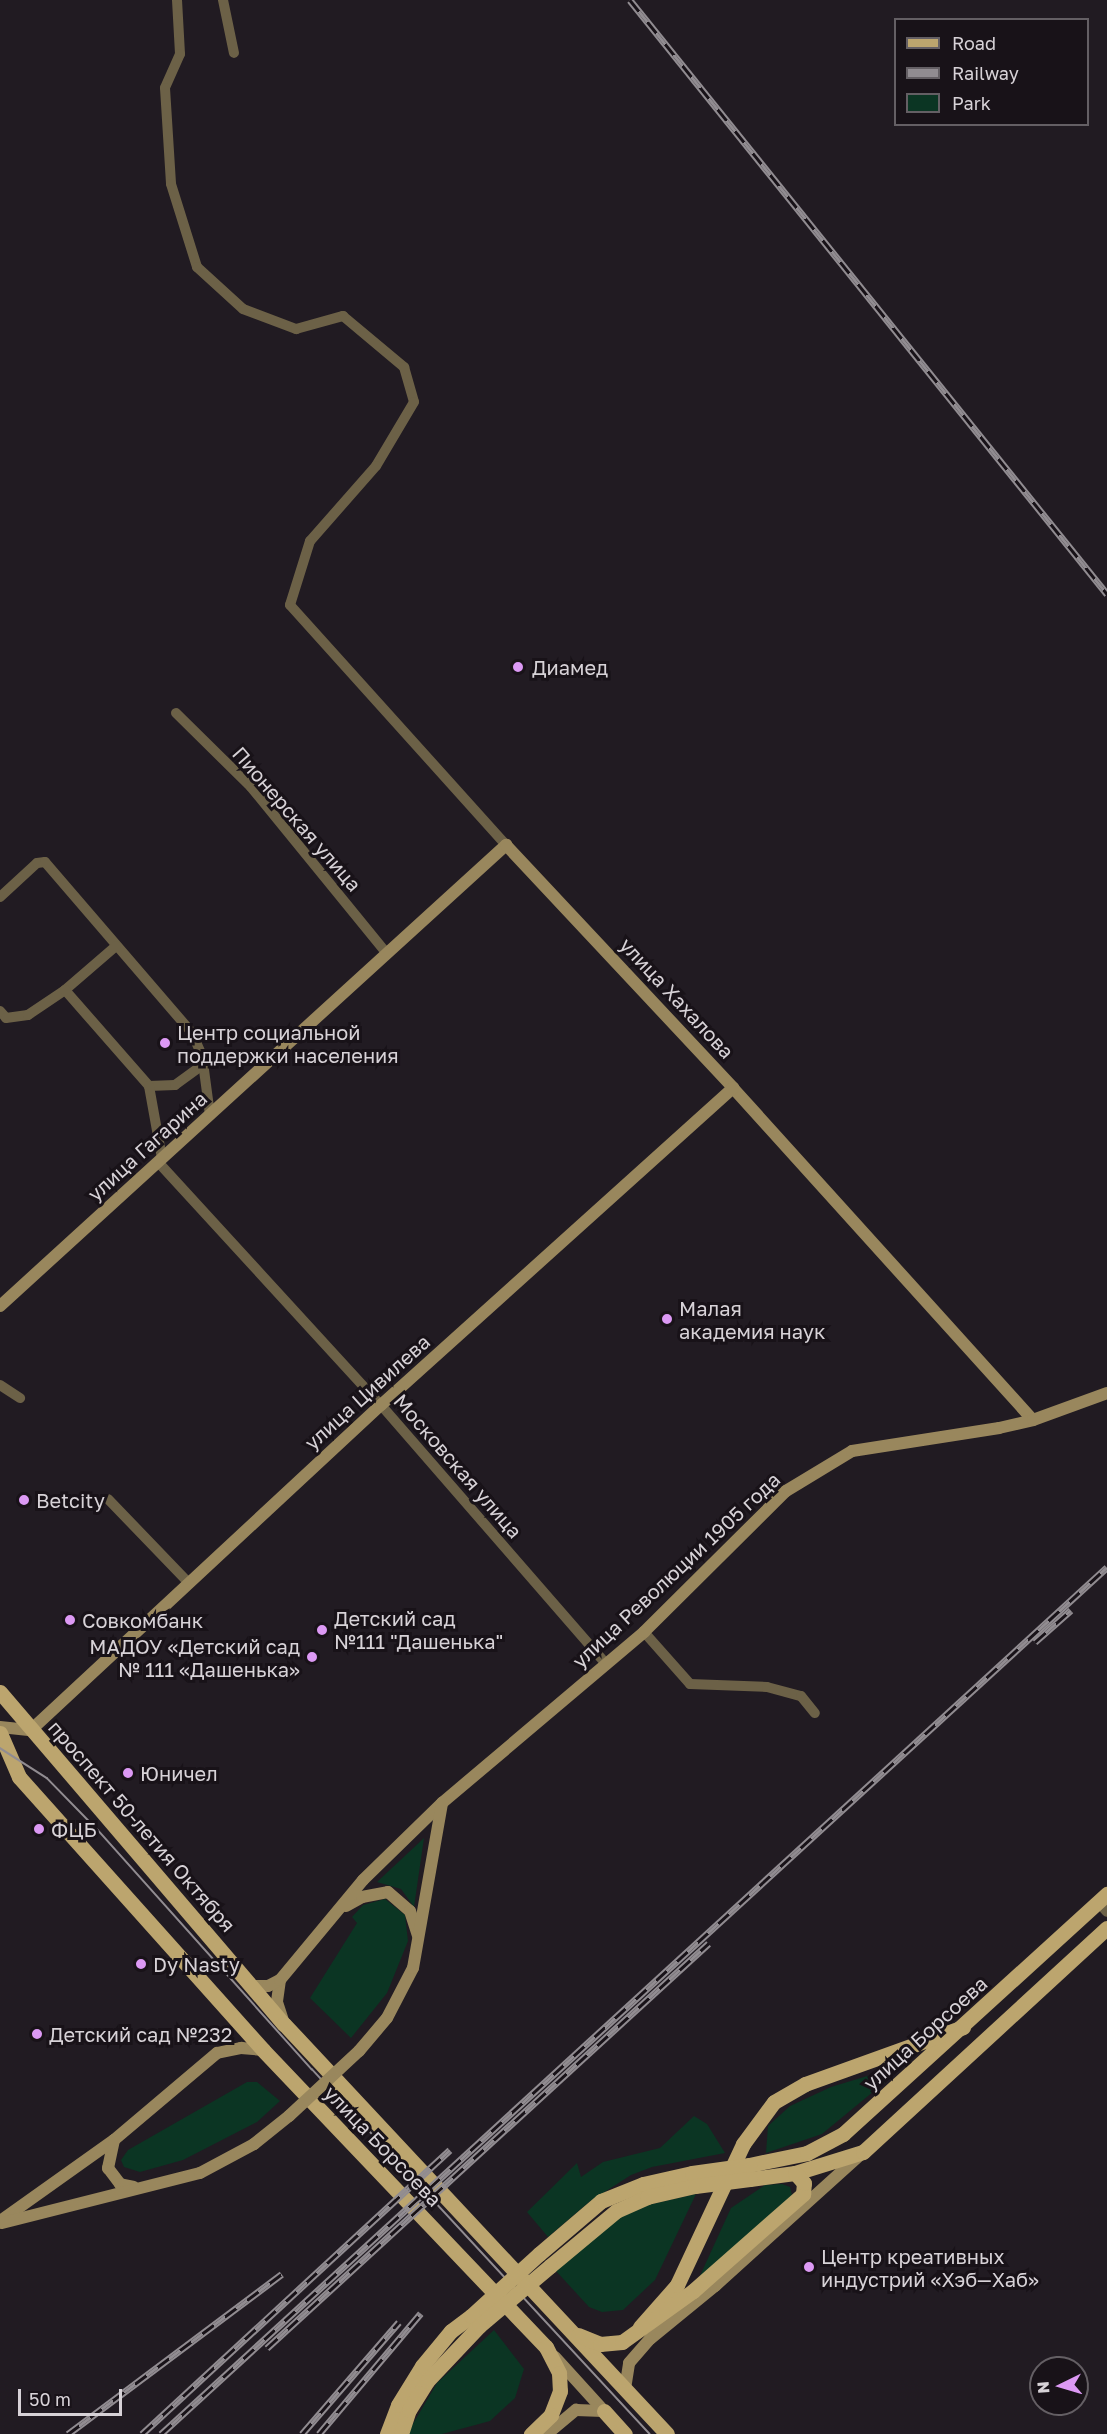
<!DOCTYPE html>
<html>
<head>
<meta charset="utf-8">
<style>
	body { margin:0 }
	#map { position:relative; width:1107px; height:2434px; overflow:hidden; background:#211b22; font-family:"Golos Text",sans-serif }
	div>[style] { position:absolute }
	.green>* { inset:0; background:#0b3523 }
	.street>* { height:10px; margin:-5px; padding:0 5px; transform-origin:5px; border-radius:5px; background:#6c6147 }
	.secondary>* { height:12px; margin:-6px; padding:0 6px; transform-origin:6px; border-radius:6px; background:#99875d }
	.primary>* { height:15px; margin:-7.5px; padding:0 7.5px; transform-origin:7.5px; border-radius:7.5px; background:#bca56e }
	.tram>* { height:1.5px; margin:-0.75px; padding:0 0.75px; transform-origin:0.75px; border-radius:0.75px; background:#918c91 }
	.rail>* { height:7px; margin-top:-3.5px; transform-origin:0; background:repeating-linear-gradient(90deg,#181218 0 14px,#918c91 0 28px); box-sizing:border-box; border-block:2px solid #918c91 }
	.secondary-bridge>* { height:12px; margin:-6px; padding:0 6px; transform-origin:6px; border-radius:6px; background:#99875d }
	.primary-bridge>* { height:15px; margin:-7.5px; padding:0 7.5px; transform-origin:7.5px; border-radius:7.5px; background:#bca56e }
	.dots>* { width:16px; height:16px; translate:-50% -50%; box-sizing:border-box; border:3px solid #181218; border-radius:50% }
	span { translate:-50% -50%; white-space:nowrap; text-align:center; line-height:1.15; -webkit-text-stroke:6px #181218; paint-order:stroke }
	.poi-label { font-size:20px; color:#d7d2d7 }
	.left { translate:0 -50%; text-align:left }
	.right { translate:-100% -50%; text-align:right }
	.street-label { font-size:20px; color:#d7d2d7 }
	.legend { position:absolute; left:894px; top:18px; width:195px; height:108px; box-sizing:border-box; background:#181218; border:2px solid #645f64; margin:0; padding:8px 10px; list-style:none; font-size:18px; color:#d7d2d7 }
	.legend li { display:flex; align-items:center; gap:12px; height:30px }
	.legend b { width:30px; border:2px solid #645f64 }
	.north { position:absolute; left:1029px; top:2356px; width:60px; height:60px; box-sizing:border-box; background:#181218; border:2px solid #645f64; border-radius:50%; rotate:265deg; font-size:16px; font-weight:700; line-height:24px; text-align:center; color:#d7d2d7 }
	.north::after { content:''; display:block; margin:auto; width:21px; height:27px; background:#dc99f4; clip-path:polygon(50% 0,100% 100%,50% 72%,0 100%) }
	.scale { position:absolute; left:18px; top:2389px; width:104px; height:27px; box-sizing:border-box; border:3px solid #d7d2d7; border-top:0; padding-left:8px; font-size:18px; line-height:21px; white-space:nowrap; color:#d7d2d7; -webkit-text-stroke:4px #181218; paint-order:stroke }
</style>
</head>
<body>
<div id="map">
	<div class="green">
		<i style="clip-path:polygon(424px 1838px,414px 1907px,401px 1889px,377px 1882px)"></i>
		<i style="clip-path:polygon(385px 1899px,405px 1915px,408px 1941px,387px 1993px,351px 2038px,310px 1998px,357px 1923px,352px 1917px,363px 1905px)"></i>
		<i style="clip-path:polygon(887px 2070px,891px 2077px,822px 2134px,766px 2153px,768px 2126px,790px 2106px,831px 2087px)"></i>
		<i style="clip-path:polygon(247px 2082px,257px 2082px,280px 2101px,257px 2122px,183px 2160px,140px 2172px,124px 2167px,121px 2160px,128px 2150px)"></i>
		<i style="clip-path:polygon(694px 2116px,707px 2124px,725px 2153px,652px 2167px,631px 2175px,589px 2202px,548px 2237px,527px 2212px,577px 2163px,581px 2177px,603px 2162px,660px 2148px)"></i>
		<i style="clip-path:polygon(782px 2184px,790px 2187px,792px 2195px,693px 2291px,731px 2208px,765px 2185px)"></i>
		<i style="clip-path:polygon(696px 2194px,655px 2280px,623px 2310px,602px 2312px,589px 2307px,556px 2271px,596px 2234px,623px 2216px,648px 2205px)"></i>
		<i style="clip-path:polygon(494px 2330px,524px 2369px,515px 2398px,490px 2421px,442px 2434px,407px 2434px,437px 2383px)"></i>
	</div>
	<div class="street">
		<i style="left:177px;top:0;width:54px;rotate:86.8deg"></i>
		<i style="left:180px;top:54px;width:37px;rotate:114deg"></i>
		<i style="left:165px;top:88px;width:96px;rotate:86.4deg"></i>
		<i style="left:171px;top:184px;width:87px;rotate:72.6deg"></i>
		<i style="left:197px;top:267px;width:62px;rotate:42.4deg"></i>
		<i style="left:243px;top:309px;width:57px;rotate:20.7deg"></i>
		<i style="left:296px;top:329px;width:49px;rotate:-15.5deg"></i>
		<i style="left:343px;top:316px;width:80px;rotate:39.9deg"></i>
		<i style="left:404px;top:367px;width:36px;rotate:74deg"></i>
		<i style="left:414px;top:402px;width:74px;rotate:120.7deg"></i>
		<i style="left:376px;top:466px;width:100px;rotate:131.3deg"></i>
		<i style="left:310px;top:541px;width:67px;rotate:107.4deg"></i>
		<i style="left:290px;top:605px;width:323px;rotate:48deg"></i>
		<i style="left:223px;top:0;width:54px;rotate:78.3deg"></i>
		<i style="left:176px;top:713px;width:105px;rotate:44.6deg"></i>
		<i style="left:251px;top:787px;width:215px;rotate:50.8deg"></i>
		<i style="left:0;top:897px;width:50px;rotate:-42.6deg"></i>
		<i style="left:37px;top:863px;width:8px;rotate:-7deg"></i>
		<i style="left:45px;top:862px;width:225px;rotate:49.3deg"></i>
		<i style="left:192px;top:1033px;width:24px;rotate:66deg"></i>
		<i style="left:202px;top:1055px;width:61px;rotate:82.4deg"></i>
		<i style="left:65px;top:990px;width:67px;rotate:-40.8deg"></i>
		<i style="left:0;top:1011px;width:9px;rotate:49deg"></i>
		<i style="left:6px;top:1018px;width:22px;rotate:-8deg"></i>
		<i style="left:28px;top:1015px;width:45px;rotate:-34deg"></i>
		<i style="left:65px;top:990px;width:128px;rotate:48.8deg"></i>
		<i style="left:149px;top:1086px;width:26px;rotate:-2deg"></i>
		<i style="left:175px;top:1085px;width:34px;rotate:-36deg"></i>
		<i style="left:149px;top:1086px;width:73px;rotate:79.8deg"></i>
		<i style="left:158px;top:1162px;width:330px;rotate:47.5deg"></i>
		<i style="left:381px;top:1405px;width:344px;rotate:49deg"></i>
		<i style="left:0;top:1385px;width:24px;rotate:33deg"></i>
		<i style="left:108px;top:1499px;width:115px;rotate:46.1deg"></i>
		<i style="left:644px;top:1632px;width:69px;rotate:48.5deg"></i>
		<i style="left:690px;top:1684px;width:77px;rotate:2.2deg"></i>
		<i style="left:767px;top:1687px;width:35px;rotate:15deg"></i>
		<i style="left:801px;top:1696px;width:22px;rotate:51deg"></i>
		<i style="left:1098px;top:1902px;width:13px;rotate:48deg"></i>
	</div>
	<div class="secondary">
		<i style="left:0;top:1306px;width:685px;rotate:-42.34deg"></i>
		<i style="left:506px;top:845px;width:333px;rotate:46.9deg"></i>
		<i style="left:733px;top:1088px;width:447px;rotate:47.9deg"></i>
		<i style="left:0;top:1727px;width:31px;rotate:6deg"></i>
		<i style="left:31px;top:1730px;width:478px;rotate:-42.9deg"></i>
		<i style="left:381px;top:1405px;width:474px;rotate:-42deg"></i>
		<i style="left:346px;top:1906px;width:18px;rotate:-29deg"></i>
		<i style="left:362px;top:1897px;width:26px;rotate:-11deg"></i>
		<i style="left:388px;top:1892px;width:29px;rotate:41deg"></i>
		<i style="left:410px;top:1911px;width:25px;rotate:72deg"></i>
		<i style="left:280px;top:1980px;width:22px;rotate:98deg"></i>
		<i style="left:277px;top:2002px;width:19px;rotate:72deg"></i>
		<i style="left:253px;top:1986px;width:15px"></i>
		<i style="left:268px;top:1986px;width:13px;rotate:-27deg"></i>
		<i style="left:280px;top:1980px;width:130px;rotate:-50.3deg"></i>
		<i style="left:363px;top:1880px;width:110px;rotate:-44.3deg"></i>
		<i style="left:442px;top:1803px;width:265px;rotate:-40.2deg"></i>
		<i style="left:644px;top:1632px;width:200px;rotate:-44.8deg"></i>
		<i style="left:786px;top:1491px;width:77px;rotate:-31.2deg"></i>
		<i style="left:852px;top:1451px;width:149px;rotate:-8.9deg"></i>
		<i style="left:999px;top:1428px;width:35px;rotate:-13deg"></i>
		<i style="left:1033px;top:1420px;width:79px;rotate:-20deg"></i>
		<i style="left:359px;top:2051px;width:43px;rotate:-49.7deg"></i>
		<i style="left:387px;top:2018px;width:56px;rotate:-62.5deg"></i>
		<i style="left:413px;top:1968px;width:168px;rotate:-80deg"></i>
		<i style="left:114px;top:2140px;width:29px;rotate:102deg"></i>
		<i style="left:108px;top:2168px;width:20px;rotate:53deg"></i>
		<i style="left:120px;top:2184px;width:14px;rotate:12deg"></i>
		<i style="left:0;top:2221px;width:140px;rotate:-35.4deg"></i>
		<i style="left:114px;top:2140px;width:135px;rotate:-40.2deg"></i>
		<i style="left:217px;top:2053px;width:25px;rotate:-12deg"></i>
		<i style="left:241px;top:2048px;width:22px;rotate:5deg"></i>
		<i style="left:2px;top:2223px;width:204px;rotate:-14.2deg"></i>
		<i style="left:200px;top:2173px;width:61px;rotate:-28.2deg"></i>
		<i style="left:254px;top:2144px;width:45px;rotate:-38.7deg"></i>
		<i style="left:555px;top:2357px;width:73px;rotate:47.8deg"></i>
		<i style="left:625px;top:2389px;width:26px;rotate:-81deg"></i>
		<i style="left:629px;top:2363px;width:32px;rotate:-49deg"></i>
		<i style="left:650px;top:2339px;width:84px;rotate:-39.2deg"></i>
		<i style="left:715px;top:2286px;width:198px;rotate:-42.1deg"></i>
		<i style="left:547px;top:2434px;width:38px;rotate:-40deg"></i>
		<i style="left:576px;top:2410px;width:27px;rotate:2deg"></i>
	</div>
	<div class="primary">
		<i style="left:0;top:1692px;width:437px;rotate:49.5deg"></i>
		<i style="left:284px;top:2024px;width:561px;rotate:46.95deg"></i>
		<i style="left:0;top:1733px;width:48px;rotate:66.6deg"></i>
		<i style="left:19px;top:1777px;width:366px;rotate:48.2deg"></i>
		<i style="left:263px;top:2050px;width:410px;rotate:46.4deg"></i>
		<i style="left:546px;top:2347px;width:29px;rotate:63deg"></i>
		<i style="left:559px;top:2373px;width:18px;rotate:87deg"></i>
		<i style="left:560px;top:2391px;width:26px;rotate:111deg"></i>
		<i style="left:551px;top:2415px;width:28px;rotate:136deg"></i>
		<i style="left:749px;top:2165px;width:59px;rotate:-11.7deg"></i>
		<i style="left:807px;top:2153px;width:41px;rotate:-27.8deg"></i>
		<i style="left:843px;top:2134px;width:357px;rotate:-42.3deg"></i>
		<i style="left:750px;top:2179px;width:45px;rotate:-7.6deg"></i>
		<i style="left:795px;top:2173px;width:71px;rotate:-17.2deg"></i>
		<i style="left:863px;top:2152px;width:331px;rotate:-42.6deg"></i>
		<i style="left:539px;top:2254px;width:82px;rotate:-40.5deg"></i>
		<i style="left:601px;top:2201px;width:45px;rotate:-22deg"></i>
		<i style="left:643px;top:2184px;width:50px;rotate:-12.7deg"></i>
		<i style="left:550px;top:2266px;width:86px;rotate:-39.8deg"></i>
		<i style="left:616px;top:2211px;width:34px;rotate:-24deg"></i>
		<i style="left:647px;top:2197px;width:49px;rotate:-12.9deg"></i>
		<i style="left:640px;top:2327px;width:56px;rotate:-48.6deg"></i>
		<i style="left:677px;top:2285px;width:156px;rotate:-64.9deg"></i>
		<i style="left:743px;top:2144px;width:52px;rotate:-53.6deg"></i>
		<i style="left:774px;top:2102px;width:36px;rotate:-30deg"></i>
		<i style="left:805px;top:2084px;width:168px;rotate:-19.8deg"></i>
		<i style="left:578px;top:2335px;width:24px;rotate:22deg"></i>
		<i style="left:600px;top:2344px;width:22px;rotate:-5deg"></i>
		<i style="left:622px;top:2342px;width:87px;rotate:-35.7deg"></i>
		<i style="left:693px;top:2291px;width:147px;rotate:-41.4deg"></i>
		<i style="left:803px;top:2194px;width:11px;rotate:-85deg"></i>
		<i style="left:804px;top:2183px;width:13px;rotate:-132deg"></i>
		<i style="left:604px;top:2411px;width:31px;rotate:48deg"></i>
		<i style="left:387px;top:2434px;width:31px;rotate:-69deg"></i>
		<i style="left:398px;top:2405px;width:46px;rotate:-58.4deg"></i>
		<i style="left:422px;top:2366px;width:45px;rotate:-50.4deg"></i>
		<i style="left:451px;top:2331px;width:25px;rotate:-37deg"></i>
		<i style="left:401px;top:2434px;width:25px;rotate:-72deg"></i>
		<i style="left:409px;top:2410px;width:34px;rotate:-58deg"></i>
		<i style="left:427px;top:2381px;width:76px;rotate:-46.6deg"></i>
	</div>
	<div class="tram">
		<i style="left:0;top:1748px;width:56px;rotate:32.6deg"></i>
		<i style="left:47px;top:1778px;width:73px;rotate:45.6deg"></i>
		<i style="left:98px;top:1830px;width:321px;rotate:48.2deg"></i>
		<i style="left:312px;top:2069px;width:497px;rotate:47.2deg"></i>
	</div>
	<div class="rail">
		<i style="left:630px;top:0;width:762px;rotate:51.23deg"></i>
		<i style="left:1035px;top:1642px;width:48px;rotate:-41.6deg"></i>
		<i style="left:267px;top:2348px;width:599px;rotate:-42.5deg"></i>
		<i style="left:68px;top:2434px;width:267px;rotate:-36.8deg"></i>
		<i style="left:142px;top:2434px;width:419px;rotate:-42.7deg"></i>
		<i style="left:161px;top:2434px;width:1283px;rotate:-42.5deg"></i>
		<i style="left:302px;top:2434px;width:148px;rotate:-49.1deg"></i>
		<i style="left:319px;top:2434px;width:158px;rotate:-49.9deg"></i>
	</div>
	<div class="secondary-bridge">
		<i style="left:289px;top:2116px;width:96px;rotate:-42.9deg"></i>
	</div>
	<div class="primary-bridge">
		<i style="left:692px;top:2173px;width:58px;rotate:-8deg"></i>
		<i style="left:695px;top:2186px;width:55px;rotate:-7.3deg"></i>
		<i style="left:471px;top:2316px;width:92px;rotate:-42.4deg"></i>
		<i style="left:479px;top:2326px;width:93px;rotate:-40.2deg"></i>
	</div>
	<div class="dots">
		<i style="left:518px;top:667px;background:#dc99f4"></i>
		<i style="left:165px;top:1043px;background:#dc99f4"></i>
		<i style="left:667px;top:1319px;background:#dc99f4"></i>
		<i style="left:24px;top:1500px;background:#dc99f4"></i>
		<i style="left:70px;top:1620px;background:#dc99f4"></i>
		<i style="left:322px;top:1630px;background:#dc99f4"></i>
		<i style="left:312px;top:1657px;background:#dc99f4"></i>
		<i style="left:128px;top:1773px;background:#dc99f4"></i>
		<i style="left:39px;top:1829px;background:#dc99f4"></i>
		<i style="left:141px;top:1964px;background:#dc99f4"></i>
		<i style="left:37px;top:2034px;background:#dc99f4"></i>
		<i style="left:809px;top:2267px;background:#dc99f4"></i>
	</div>
	<div class="poi-label">
		<span class="left" style="left:532px;top:667px">Диамед</span>
		<span class="left" style="left:177px;top:1044px">Центр социальной<br>поддержки населения</span>
		<span class="left" style="left:679px;top:1320px">Малая<br>академия наук</span>
		<span class="left" style="left:36px;top:1500px">Betcity</span>
		<span class="left" style="left:334px;top:1630px">Детский сад<br>№111 "Дашенька"</span>
		<span class="left" style="left:82px;top:1620px">Совкомбанк</span>
		<span class="right" style="left:300px;top:1658px">МАДОУ «Детский сад<br>№ 111 «Дашенька»</span>
		<span class="left" style="left:140px;top:1773px">Юничел</span>
		<span class="left" style="left:51px;top:1829px">ФЦБ</span>
		<span class="left" style="left:153px;top:1964px">Dy Nasty</span>
		<span class="left" style="left:49px;top:2034px">Детский сад №232</span>
		<span class="left" style="left:821px;top:2268px">Центр креативных<br>индустрий «Хэб—Хаб»</span>
	</div>
	<div class="street-label">
		<span style="left:297px;top:819px;rotate:49deg">Пионерская улица</span>
		<span style="left:677px;top:998px;rotate:47deg">улица Хахалова</span>
		<span style="left:147px;top:1146px;rotate:-42deg">улица Гагарина</span>
		<span style="left:367px;top:1392px;rotate:-42deg">улица Цивилева</span>
		<span style="left:458px;top:1466px;rotate:49deg">Московская улица</span>
		<span style="left:676px;top:1570px;rotate:-43deg">улица Революции 1905 года</span>
		<span style="left:142px;top:1826px;rotate:49deg">проспект 50-летия Октября</span>
		<span style="left:925px;top:2033px;rotate:-42deg">улица Борсоева</span>
		<span style="left:383px;top:2146px;rotate:46deg">улица Борсоева</span>
	</div>
	<ul class="legend">
	<li><b style="height:8px;background:#bca56e"></b>Road</li>
	<li><b style="height:8px;background:#918c91"></b>Railway</li>
	<li><b style="height:16px;background:#0b3523"></b>Park</li>
	</ul>
	<div class="north">N</div>
	<div class="scale">50 m</div>
</div>
</body>
</html>
